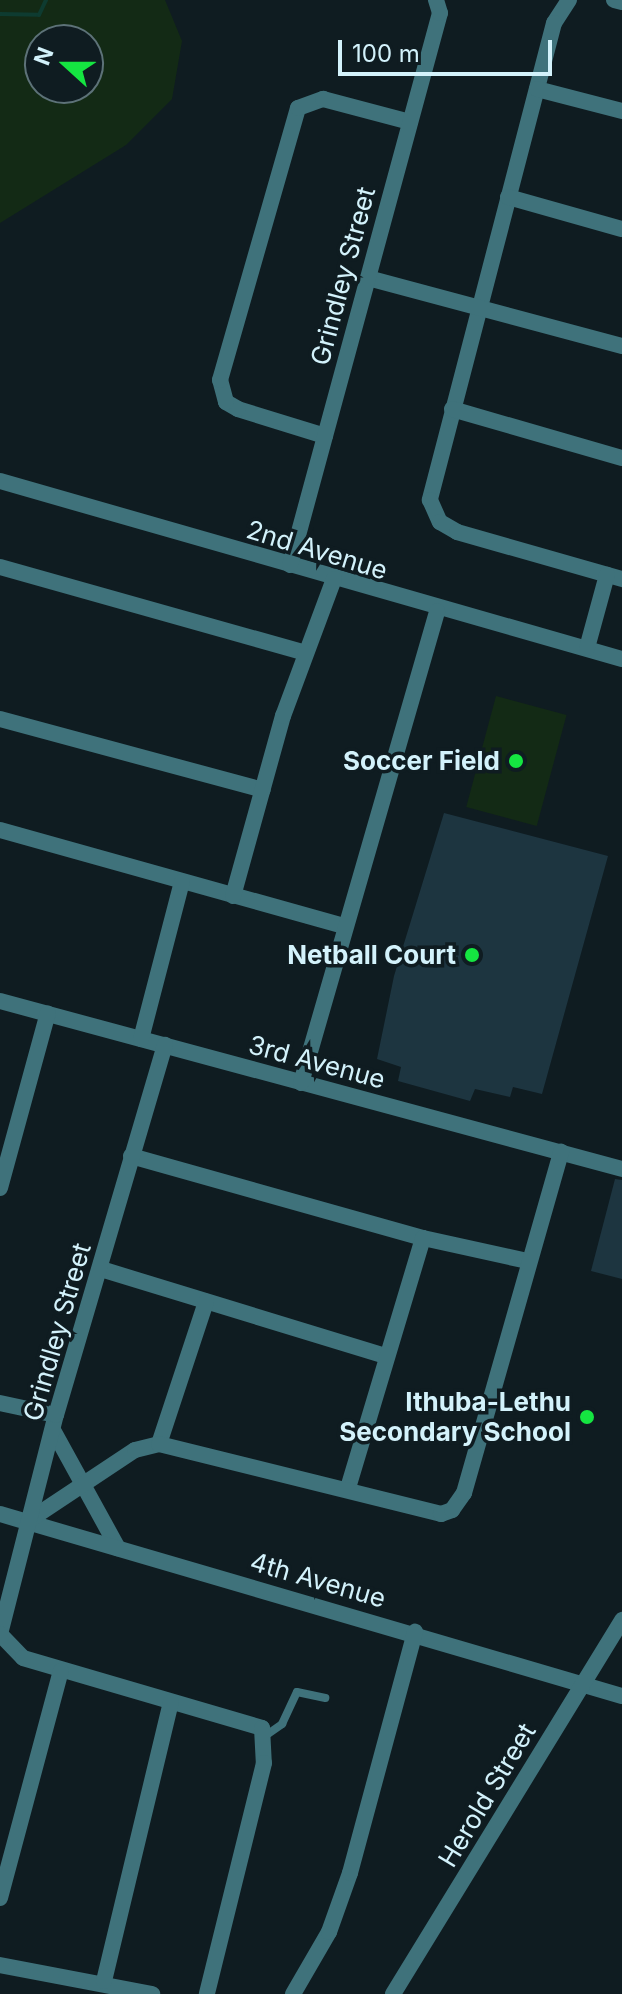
<!DOCTYPE html>
<html>
<head>
<meta charset="utf-8">
<style>
	body { margin:0 }
	#map { position:relative; width:622px; height:1994px; overflow:hidden; background:#0f1c21; font-family:Inter,sans-serif }
	div>[style] { position:absolute }
	.green>* { inset:0; background:#132a15; transform-origin:0 0 }
	.stream>* { height:4px; margin:-2px; padding:0 2px; transform-origin:2px; border-radius:2px; background:#0e3b30 }
	.building>* { inset:0; background:#1d3540 }
	.service>* { height:8px; margin:-4px; padding:0 4px; transform-origin:4px; border-radius:4px; background:#3f727b }
	.minor>* { height:16px; margin:-8px; padding:0 8px; transform-origin:8px; border-radius:8px; background:#3f727b }
	.tertiary>* { height:16px; margin:-8px; padding:0 8px; transform-origin:8px; border-radius:8px; background:#3f727b }
	.dots>* { width:22px; height:22px; translate:-50% -50%; box-sizing:border-box; border:4px solid #0f1c21; border-radius:50% }
	span { translate:-50% -50%; white-space:nowrap; text-align:center; line-height:1.15; -webkit-text-stroke:7px #0f1c21; paint-order:stroke }
	.street-label { font-size:26px; color:#d3f2fb }
	.poi-label { font-size:26px; color:#d3f2fb; font-weight:700 }
	.right { translate:-100% -50%; text-align:right }
	.north { position:absolute; left:24px; top:24px; width:80px; height:80px; box-sizing:border-box; background:#0f1c21; border:2px solid #5d7278; border-radius:50%; rotate:291deg; font-size:22px; font-weight:700; line-height:32px; text-align:center; color:#d3f2fb }
	.north::after { content:''; display:block; margin:auto; width:28px; height:36px; background:#15e541; clip-path:polygon(50% 0,100% 100%,50% 72%,0 100%) }
	.scale { position:absolute; left:338px; top:40px; width:214px; height:36px; box-sizing:border-box; border:4px solid #d3f2fb; border-top:0; padding-left:10px; font-size:24px; line-height:28px; white-space:nowrap; color:#d3f2fb; -webkit-text-stroke:6px #0f1c21; paint-order:stroke }
</style>
</head>
<body>
<div id="map">
	<div class="green">
		<i style="clip-path:polygon(evenodd,0 0,165px 0,182px 41px,172px 99px,126px 145px,0 223px,0 0,88px 40px,88px 88px,40px 88px,40px 40px,88px 40px)"></i>
		<i style="left:496px;top:696px;width:73px;height:115px;rotate:15deg"></i>
	</div>
	<div class="stream">
		<i style="left:0;top:14px;width:39px;rotate:1deg"></i>
		<i style="left:39px;top:15px;width:17px;rotate:-65deg"></i>
	</div>
	<div class="building">
		<i style="clip-path:polygon(444px 813px,608px 856px,542px 1094px,513px 1087px,510px 1097px,475px 1089px,470px 1101px,398px 1081px,401px 1067px,377px 1059px,394px 976px)"></i>
		<i style="clip-path:polygon(615px 1179px,622px 1180px,622px 1279px,591px 1271px)"></i>
	</div>
	<div class="service">
		<i style="left:265px;top:1736px;width:21px;rotate:-35deg"></i>
		<i style="left:282px;top:1724px;width:35px;rotate:-65deg"></i>
		<i style="left:297px;top:1692px;width:29px;rotate:12deg"></i>
	</div>
	<div class="minor">
		<i style="left:569px;top:0;width:27px;rotate:123deg"></i>
		<i style="left:554px;top:23px;width:493px;rotate:104.6deg"></i>
		<i style="left:430px;top:500px;width:24px;rotate:66deg"></i>
		<i style="left:440px;top:522px;width:20px;rotate:30deg"></i>
		<i style="left:457px;top:532px;width:172px;rotate:15.9deg"></i>
		<i style="left:614px;top:0;width:8px;rotate:14deg"></i>
		<i style="left:537px;top:89px;width:88px;rotate:14.5deg"></i>
		<i style="left:508px;top:197px;width:118px;rotate:15.7deg"></i>
		<i style="left:368px;top:278px;width:263px;rotate:15deg"></i>
		<i style="left:452px;top:409px;width:177px;rotate:16.1deg"></i>
		<i style="left:325px;top:436px;width:91px;rotate:-162.8deg"></i>
		<i style="left:238px;top:409px;width:14px;rotate:-150deg"></i>
		<i style="left:226px;top:402px;width:23px;rotate:-105deg"></i>
		<i style="left:220px;top:380px;width:283px;rotate:-74deg"></i>
		<i style="left:298px;top:108px;width:27px;rotate:-20deg"></i>
		<i style="left:323px;top:99px;width:90px;rotate:14.8deg"></i>
		<i style="left:0;top:481px;width:647px;rotate:15.97deg"></i>
		<i style="left:290px;top:565px;width:572px;rotate:-74.8deg"></i>
		<i style="left:440px;top:13px;width:14px;rotate:-107deg"></i>
		<i style="left:0;top:567px;width:315px;rotate:15.7deg"></i>
		<i style="left:587px;top:648px;width:76px;rotate:-74.7deg"></i>
		<i style="left:0;top:719px;width:272px;rotate:15.1deg"></i>
		<i style="left:0;top:830px;width:356px;rotate:15.6deg"></i>
		<i style="left:233px;top:896px;width:187px;rotate:-74.5deg"></i>
		<i style="left:283px;top:716px;width:146px;rotate:-69.6deg"></i>
		<i style="left:0;top:1001px;width:644px;rotate:15.11deg"></i>
		<i style="left:141px;top:1039px;width:162px;rotate:-75.4deg"></i>
		<i style="left:301px;top:1083px;width:491px;rotate:-73.9deg"></i>
		<i style="left:131px;top:1156px;width:303px;rotate:15.7deg"></i>
		<i style="left:423px;top:1238px;width:107px;rotate:12.4deg"></i>
		<i style="left:0;top:1188px;width:181px;rotate:-74.7deg"></i>
		<i style="left:101px;top:1269px;width:297px;rotate:17deg"></i>
		<i style="left:0;top:1403px;width:57px;rotate:12.1deg"></i>
		<i style="left:53px;top:1430px;width:135px;rotate:61.2deg"></i>
		<i style="left:159px;top:1444px;width:150px;rotate:-71.7deg"></i>
		<i style="left:348px;top:1488px;width:261px;rotate:-73.3deg"></i>
		<i style="left:0;top:1514px;width:648px;rotate:16.31deg"></i>
		<i style="left:28px;top:1521px;width:128px;rotate:-33.6deg"></i>
		<i style="left:135px;top:1450px;width:25px;rotate:-14deg"></i>
		<i style="left:159px;top:1444px;width:291px;rotate:13.9deg"></i>
		<i style="left:441px;top:1514px;width:12px;rotate:-20deg"></i>
		<i style="left:452px;top:1510px;width:21px;rotate:-55deg"></i>
		<i style="left:464px;top:1493px;width:355px;rotate:-74.1deg"></i>
		<i style="left:0;top:1634px;width:226px;rotate:-75.7deg"></i>
		<i style="left:56px;top:1415px;width:386px;rotate:-73.6deg"></i>
		<i style="left:0;top:1634px;width:33px;rotate:46deg"></i>
		<i style="left:23px;top:1658px;width:249px;rotate:16.3deg"></i>
		<i style="left:262px;top:1728px;width:35px;rotate:87deg"></i>
		<i style="left:264px;top:1763px;width:238px;rotate:103.9deg"></i>
		<i style="left:0;top:1898px;width:235px;rotate:-75deg"></i>
		<i style="left:0;top:1965px;width:155px;rotate:10.8deg"></i>
		<i style="left:104px;top:1981px;width:287px;rotate:-76.5deg"></i>
		<i style="left:293px;top:1994px;width:72px;rotate:-59.9deg"></i>
		<i style="left:329px;top:1932px;width:63px;rotate:-70.4deg"></i>
		<i style="left:350px;top:1873px;width:250px;rotate:-74.9deg"></i>
	</div>
	<div class="tertiary">
		<i style="left:393px;top:1994px;width:439px;rotate:-58.5deg"></i>
	</div>
	<div class="dots">
		<i style="left:516px;top:761px;background:#15e541"></i>
		<i style="left:472px;top:955px;background:#15e541"></i>
		<i style="left:587px;top:1417px;background:#15e541"></i>
	</div>
	<div class="street-label">
		<span style="left:343px;top:276px;rotate:-75deg">Grindley Street</span>
		<span style="left:317px;top:550px;rotate:17deg">2nd Avenue</span>
		<span style="left:317px;top:1062px;rotate:15deg">3rd Avenue</span>
		<span style="left:57px;top:1332px;rotate:-74deg">Grindley Street</span>
		<span style="left:318px;top:1580px;rotate:16deg">4th Avenue</span>
		<span style="left:487px;top:1795px;rotate:-59deg">Herold Street</span>
	</div>
	<div class="poi-label">
		<span class="right" style="left:500px;top:761px">Soccer Field</span>
		<span class="right" style="left:456px;top:955px">Netball Court</span>
		<span class="right" style="left:571px;top:1417px">Ithuba-Lethu<br>Secondary School</span>
	</div>
	<div class="north">N</div>
	<div class="scale">100 m</div>
</div>
</body>
</html>
